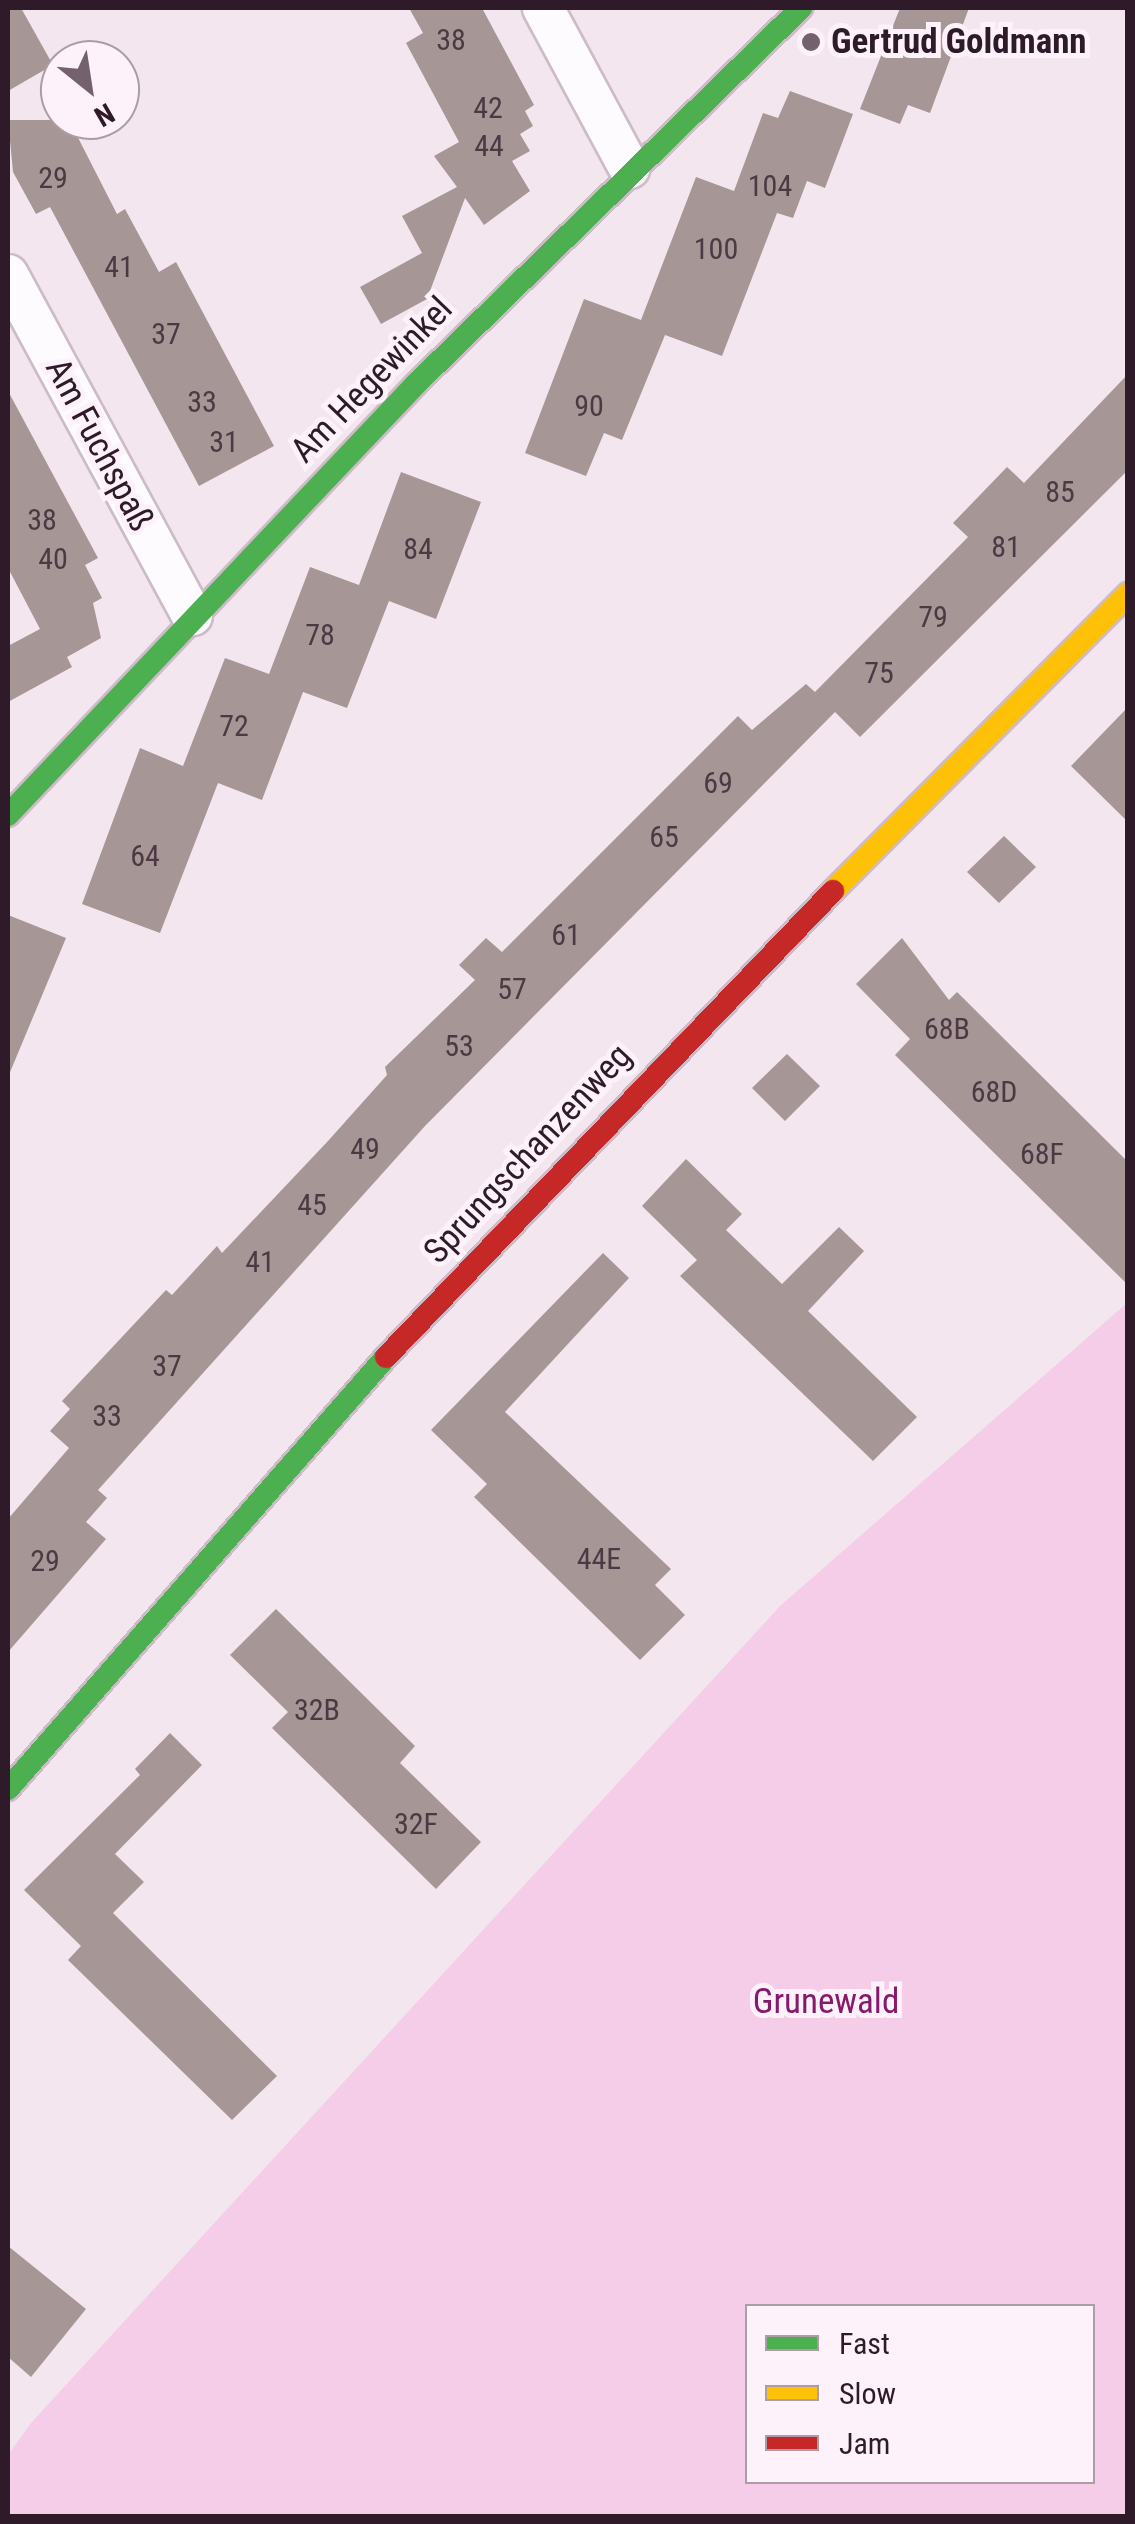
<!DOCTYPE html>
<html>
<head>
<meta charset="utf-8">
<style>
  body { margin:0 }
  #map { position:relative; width:1135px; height:2524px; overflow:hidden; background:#f3e6ef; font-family:"Roboto Condensed",sans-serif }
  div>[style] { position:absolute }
  .green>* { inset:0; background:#f6cde8 }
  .building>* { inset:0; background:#a79696 }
  .roads { filter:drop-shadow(2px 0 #ccbcc7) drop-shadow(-2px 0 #ccbcc7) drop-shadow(0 2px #ccbcc7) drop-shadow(0 -2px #ccbcc7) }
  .street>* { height:40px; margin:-20px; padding:0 20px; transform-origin:20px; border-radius:20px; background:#fdfbfd }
  .fast>* { height:22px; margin:-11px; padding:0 11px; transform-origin:11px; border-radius:11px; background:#4caf50 }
  .slow>* { height:22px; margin:-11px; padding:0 11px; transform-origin:11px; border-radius:11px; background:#ffc107 }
  .jam>* { height:22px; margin:-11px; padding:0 11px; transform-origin:11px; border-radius:11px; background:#c62828 }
  .dots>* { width:28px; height:28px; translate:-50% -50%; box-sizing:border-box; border:5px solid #fef2fa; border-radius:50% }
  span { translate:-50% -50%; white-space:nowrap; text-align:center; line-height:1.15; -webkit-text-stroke:10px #fef2fa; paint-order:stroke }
  .number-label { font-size:30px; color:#4c3944 }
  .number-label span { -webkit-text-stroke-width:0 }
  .poi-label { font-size:35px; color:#2e1a28; font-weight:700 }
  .left { translate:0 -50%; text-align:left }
  .street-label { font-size:35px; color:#2e1a28 }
  .park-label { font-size:35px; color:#851a6d }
  .frame { position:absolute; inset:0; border:10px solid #2e1a28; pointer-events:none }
  .legend { position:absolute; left:745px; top:2304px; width:350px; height:180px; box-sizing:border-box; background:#fef2fa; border:2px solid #ab9ca6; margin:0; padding:12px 18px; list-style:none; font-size:30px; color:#2e1a28 }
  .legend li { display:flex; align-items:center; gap:20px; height:50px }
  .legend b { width:50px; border:2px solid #ab9ca6 }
  .north { position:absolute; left:40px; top:40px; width:100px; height:100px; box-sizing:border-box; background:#fef2fa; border:2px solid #ab9ca6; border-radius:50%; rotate:150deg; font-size:28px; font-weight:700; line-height:40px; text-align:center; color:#2e1a28 }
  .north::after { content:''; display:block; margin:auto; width:35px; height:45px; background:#73616e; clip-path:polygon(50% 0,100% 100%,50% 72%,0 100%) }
</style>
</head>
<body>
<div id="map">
  <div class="green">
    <i style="clip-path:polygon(evenodd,1127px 1303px,1127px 2516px,8px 2516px,8px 2455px,31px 2423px,780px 1606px,1127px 1303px,748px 2306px,1092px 2306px,1092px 2482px,748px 2482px,748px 2306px)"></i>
  </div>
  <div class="building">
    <i style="clip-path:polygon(8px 8px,21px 8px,53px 65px,8px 91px)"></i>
    <i style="clip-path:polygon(409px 8px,482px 8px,534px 105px,525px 111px,533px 126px,520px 134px,530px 151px,512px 161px,530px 191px,484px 225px,465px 198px,427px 299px,381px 324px,360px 287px,422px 253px,402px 216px,457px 187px,434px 156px,459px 142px,406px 43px,423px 33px)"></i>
    <i style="clip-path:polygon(900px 8px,969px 8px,930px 113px,908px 105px,900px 124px,860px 109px)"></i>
    <i style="clip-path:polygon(790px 91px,853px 114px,825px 188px,807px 181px,793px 218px,777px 213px,722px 356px,665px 335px,622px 440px,604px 433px,586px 476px,525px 453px,584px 299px,641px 320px,696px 177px,734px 191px,763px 113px,778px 118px)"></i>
    <i style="clip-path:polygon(8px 120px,69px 120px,117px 214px,125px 209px,159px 272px,176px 262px,274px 446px,199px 486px,50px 207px,36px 214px,13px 172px)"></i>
    <i style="clip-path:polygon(1128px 374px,1128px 470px,860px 737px,835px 712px,425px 1126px,98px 1490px,107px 1498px,86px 1522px,106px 1539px,8px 1652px,8px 1519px,69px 1448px,50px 1431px,70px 1409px,62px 1401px,166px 1290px,172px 1295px,217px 1246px,222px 1253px,328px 1141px,387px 1075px,385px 1067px,475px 980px,459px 965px,486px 938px,502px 952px,738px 716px,752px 730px,806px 684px,815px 692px,968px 537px,953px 523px,1007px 467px,1024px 483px)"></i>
    <i style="clip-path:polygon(8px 391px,98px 558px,85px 565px,102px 598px,93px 603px,101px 638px,67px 657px,72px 667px,8px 702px,8px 646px,40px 629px,8px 568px)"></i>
    <i style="clip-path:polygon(401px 472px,481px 502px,436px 619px,389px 601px,347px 708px,303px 692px,262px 800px,218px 783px,160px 933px,82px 904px,140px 748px,183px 766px,225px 658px,269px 674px,310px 567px,359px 585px)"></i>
    <i style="clip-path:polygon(1128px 707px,1128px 822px,1071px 766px)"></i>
    <i style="clip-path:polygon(1004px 836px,1036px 867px,999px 903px,967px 872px)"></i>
    <i style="clip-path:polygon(8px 915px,66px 938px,8px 1077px)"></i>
    <i style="clip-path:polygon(902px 938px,949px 1000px,957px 992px,1128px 1162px,1128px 1285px,895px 1055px,910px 1039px,856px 984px)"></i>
    <i style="clip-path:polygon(787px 1054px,820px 1086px,785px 1121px,752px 1088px)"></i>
    <i style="clip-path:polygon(686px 1159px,742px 1214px,726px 1230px,782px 1284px,839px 1227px,864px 1251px,808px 1311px,917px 1417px,873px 1461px,680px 1276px,697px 1260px,642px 1206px)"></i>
    <i style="clip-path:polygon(603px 1253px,629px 1278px,505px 1412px,671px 1569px,655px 1585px,685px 1615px,640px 1660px,474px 1497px,487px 1484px,431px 1430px)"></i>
    <i style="clip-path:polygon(276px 1609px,415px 1746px,400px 1763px,481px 1842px,436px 1889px,272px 1728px,288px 1712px,230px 1655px)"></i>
    <i style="clip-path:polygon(170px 1733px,202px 1765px,115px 1854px,144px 1882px,113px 1913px,277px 2076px,232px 2120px,68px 1960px,81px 1946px,24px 1890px,140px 1775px,135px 1769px)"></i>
    <i style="clip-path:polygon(8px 2246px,86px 2309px,31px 2377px,8px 2357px)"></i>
  </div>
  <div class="roads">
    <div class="street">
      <i style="left:543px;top:8px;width:182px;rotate:61.7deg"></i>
      <i style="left:8px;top:275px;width:387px;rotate:61.6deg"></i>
    </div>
    <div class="fast">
      <i style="left:8px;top:815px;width:595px;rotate:-46.57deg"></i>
      <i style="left:417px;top:383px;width:537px;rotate:-44.32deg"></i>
      <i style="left:8px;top:1789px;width:574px;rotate:-48.81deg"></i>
    </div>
    <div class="slow">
      <i style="left:833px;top:891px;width:419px;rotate:-45.2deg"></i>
    </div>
    <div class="jam">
      <i style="left:386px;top:1357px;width:646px;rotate:-46.19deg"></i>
    </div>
  </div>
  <div class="dots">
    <i style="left:811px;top:42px;background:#73616e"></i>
  </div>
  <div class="number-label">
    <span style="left:451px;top:40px">38</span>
    <span style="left:488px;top:108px">42</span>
    <span style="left:489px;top:146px">44</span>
    <span style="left:53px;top:178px">29</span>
    <span style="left:770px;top:186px">104</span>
    <span style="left:716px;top:249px">100</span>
    <span style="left:119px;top:267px">41</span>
    <span style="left:166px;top:334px">37</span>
    <span style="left:202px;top:402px">33</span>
    <span style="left:589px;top:406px">90</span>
    <span style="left:224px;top:442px">31</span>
    <span style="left:1060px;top:492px">85</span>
    <span style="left:42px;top:520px">38</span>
    <span style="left:1006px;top:547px">81</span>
    <span style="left:418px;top:549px">84</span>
    <span style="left:53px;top:559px">40</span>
    <span style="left:933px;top:617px">79</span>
    <span style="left:320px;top:635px">78</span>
    <span style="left:879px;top:673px">75</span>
    <span style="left:234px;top:726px">72</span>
    <span style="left:718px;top:783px">69</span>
    <span style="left:664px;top:837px">65</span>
    <span style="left:145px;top:856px">64</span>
    <span style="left:566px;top:935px">61</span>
    <span style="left:512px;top:989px">57</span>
    <span style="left:947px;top:1029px">68B</span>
    <span style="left:459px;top:1046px">53</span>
    <span style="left:994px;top:1092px">68D</span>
    <span style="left:365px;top:1149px">49</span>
    <span style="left:1042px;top:1154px">68F</span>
    <span style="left:312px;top:1205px">45</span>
    <span style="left:260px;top:1262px">41</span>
    <span style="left:167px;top:1366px">37</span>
    <span style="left:107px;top:1416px">33</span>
    <span style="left:599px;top:1559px">44E</span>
    <span style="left:45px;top:1561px">29</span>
    <span style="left:317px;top:1710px">32B</span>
    <span style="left:416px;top:1824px">32F</span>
  </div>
  <div class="poi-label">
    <span class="left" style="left:831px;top:42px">Gertrud Goldmann</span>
  </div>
  <div class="street-label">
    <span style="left:372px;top:380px;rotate:-46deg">Am Hegewinkel</span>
    <span style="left:99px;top:445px;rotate:62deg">Am Fuchspaß</span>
    <span style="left:528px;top:1154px;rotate:-47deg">Sprungschanzenweg</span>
  </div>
  <div class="park-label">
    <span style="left:826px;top:2002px">Grunewald</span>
  </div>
  <div class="frame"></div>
  <ul class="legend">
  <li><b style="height:12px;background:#4caf50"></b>Fast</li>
  <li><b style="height:12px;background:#ffc107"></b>Slow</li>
  <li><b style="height:12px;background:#c62828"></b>Jam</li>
  </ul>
  <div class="north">N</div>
</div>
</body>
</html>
